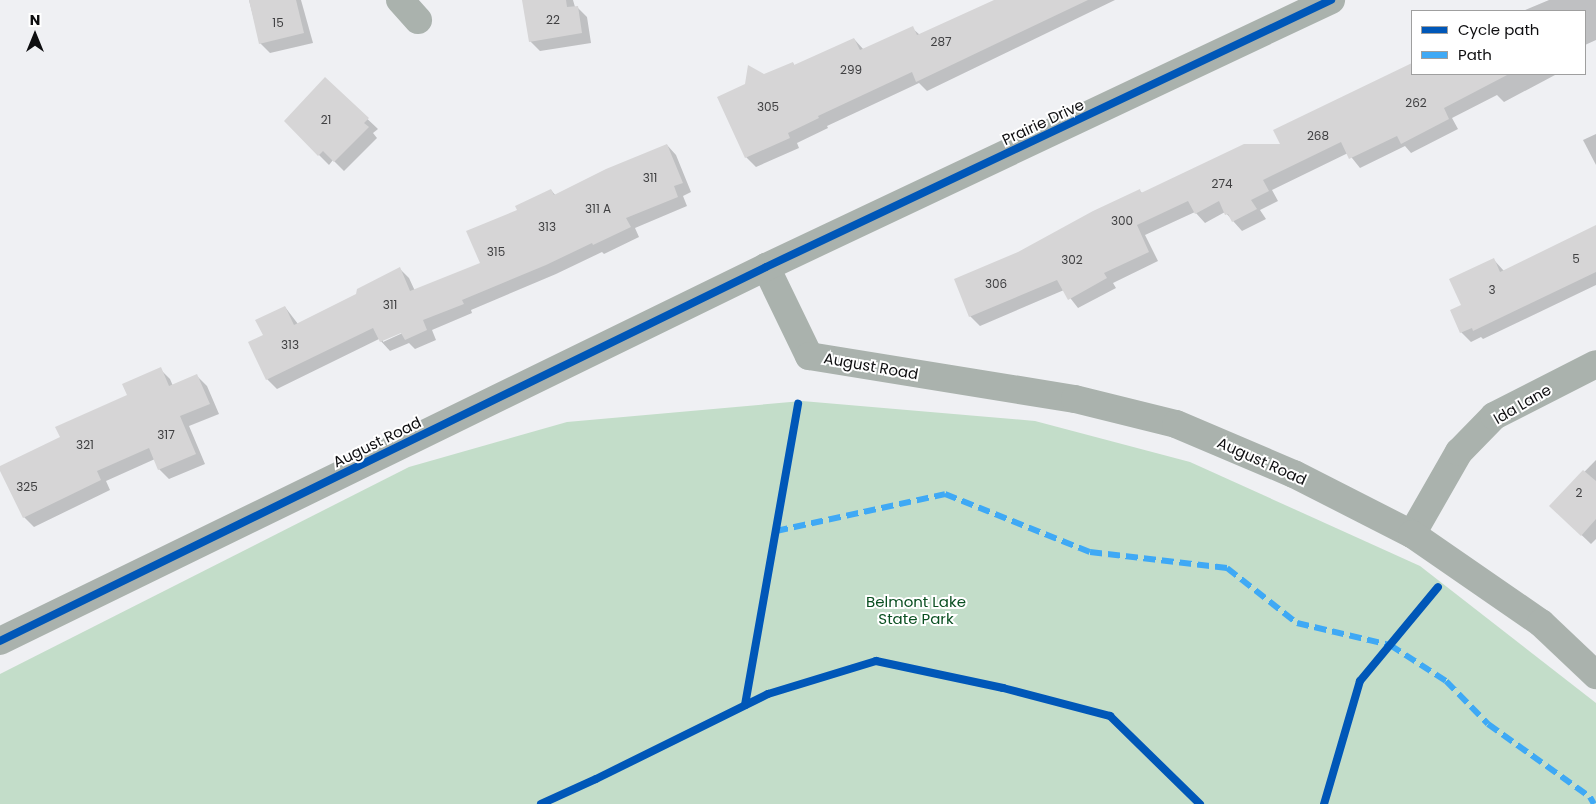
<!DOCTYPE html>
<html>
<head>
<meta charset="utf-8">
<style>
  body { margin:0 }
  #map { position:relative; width:1596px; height:804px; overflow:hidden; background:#eff0f3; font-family:Poppins,sans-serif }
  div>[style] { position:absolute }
  .green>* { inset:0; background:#c3ddc9 }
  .shadow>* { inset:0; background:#0003 }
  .building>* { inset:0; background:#d6d5d6 }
  .minor>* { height:28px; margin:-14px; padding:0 14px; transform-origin:14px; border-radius:14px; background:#aab2ad }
  .tertiary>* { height:28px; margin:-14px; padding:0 14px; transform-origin:14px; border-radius:14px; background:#aab2ad }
  .quiet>* { height:6px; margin-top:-3px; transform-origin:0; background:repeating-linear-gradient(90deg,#3fa9f5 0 12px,transparent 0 18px) }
  .cycleway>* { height:8px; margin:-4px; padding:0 4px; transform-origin:4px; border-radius:4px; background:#0057b8 }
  span { translate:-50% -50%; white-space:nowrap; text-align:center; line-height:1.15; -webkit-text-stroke:4px #fff; paint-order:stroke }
  .number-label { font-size:12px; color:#404042 }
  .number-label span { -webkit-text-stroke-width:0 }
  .street-label { font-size:15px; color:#0e0e10 }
  .park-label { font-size:15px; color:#0a4f21 }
  .legend { position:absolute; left:1411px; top:10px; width:175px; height:65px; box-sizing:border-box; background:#fff; border:1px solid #9f9f9f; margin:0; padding:6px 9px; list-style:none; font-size:15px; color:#0e0e10 }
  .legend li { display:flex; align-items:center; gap:10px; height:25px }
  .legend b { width:25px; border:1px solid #9f9f9f }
  .north { position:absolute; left:10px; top:10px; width:50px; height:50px; -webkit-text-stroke:4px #fff; paint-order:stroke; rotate:0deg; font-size:14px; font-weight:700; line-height:20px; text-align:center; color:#0e0e10 }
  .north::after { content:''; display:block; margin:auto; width:18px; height:22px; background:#0e0e10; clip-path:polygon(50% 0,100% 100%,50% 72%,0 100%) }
</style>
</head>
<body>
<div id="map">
  <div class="green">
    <i style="clip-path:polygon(802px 401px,1035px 421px,1190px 462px,1420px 566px,1596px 703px,1596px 804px,0 804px,0 674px,409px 467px,567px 422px)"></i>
  </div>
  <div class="shadow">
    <i style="clip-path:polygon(249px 0,301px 0,313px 43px,270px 53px,260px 43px)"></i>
    <i style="clip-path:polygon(523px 0,573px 0,575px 7px,577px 7px,587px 17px,591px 43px,540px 51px,530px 41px)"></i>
    <i style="clip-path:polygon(997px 0,1115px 0,927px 91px,919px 83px,827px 126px,828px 128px,797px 143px,799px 148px,756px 167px,746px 157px,764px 76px,793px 63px,795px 66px,854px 39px,864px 50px,912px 28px,920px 35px)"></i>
    <i style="clip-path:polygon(1549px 0,1596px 0,1596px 40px,1585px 45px,1585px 11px,1523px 11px)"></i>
    <i style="clip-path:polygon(1412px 64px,1412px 74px,1555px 75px,1504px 102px,1497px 95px,1452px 118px,1458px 129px,1411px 153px,1405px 146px,1360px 168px,1348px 153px,1272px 190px,1278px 201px,1260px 210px,1266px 219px,1242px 231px,1225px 212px,1205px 223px,1195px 212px,1145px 235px,1158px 261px,1113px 283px,1116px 288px,1078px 308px,1064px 290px,980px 326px,970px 316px,1018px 253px,1140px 191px,1142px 193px,1282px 145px,1330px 106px)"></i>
    <i style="clip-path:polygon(325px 79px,378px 129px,373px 133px,377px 138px,344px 171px,333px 160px,329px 165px,285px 121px)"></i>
    <i style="clip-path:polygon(1596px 134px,1596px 165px,1583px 140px)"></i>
    <i style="clip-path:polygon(evenodd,667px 145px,676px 155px,691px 192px,683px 196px,687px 206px,635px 228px,639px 237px,604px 254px,602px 252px,556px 274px,471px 310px,472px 313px,432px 330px,436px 340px,415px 349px,409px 343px,390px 351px,379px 339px,277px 389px,267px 379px,250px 343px,265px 336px,285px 307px,298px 324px,357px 295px,400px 269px,409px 278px,415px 291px,481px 264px,519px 211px,551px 190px,556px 196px,667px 145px,406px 329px,407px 331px,383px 342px,383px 339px,406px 329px)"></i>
    <i style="clip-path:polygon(1596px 227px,1596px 285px,1483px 339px,1481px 337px,1471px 342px,1461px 332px,1451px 311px,1463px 305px,1494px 260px,1504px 271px)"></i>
    <i style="clip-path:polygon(160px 369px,170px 379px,173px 386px,197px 376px,207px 386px,219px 414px,189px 426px,205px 464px,169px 479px,159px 469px,155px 459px,106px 481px,110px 490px,34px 527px,24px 517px,0 467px,61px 438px,128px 396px)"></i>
    <i style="clip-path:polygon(1596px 460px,1596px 539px,1591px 544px,1551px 506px)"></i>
  </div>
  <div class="building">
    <i style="clip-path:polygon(249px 0,296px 0,304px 33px,259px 44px)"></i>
    <i style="clip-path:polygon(522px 0,566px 0,567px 7px,578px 6px,582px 33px,529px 42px)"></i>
    <i style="clip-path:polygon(994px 0,1088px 0,916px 82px,912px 72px,818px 116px,819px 118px,788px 133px,790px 138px,745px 158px,717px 97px,745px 84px,748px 65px,764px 74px,793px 62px,794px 65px,854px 38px,860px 50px,913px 26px,917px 35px)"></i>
    <i style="clip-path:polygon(1412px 63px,1412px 74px,1509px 74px,1444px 108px,1449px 119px,1401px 144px,1397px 136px,1349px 159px,1341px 142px,1263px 180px,1269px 191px,1251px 200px,1257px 209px,1232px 222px,1228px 214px,1225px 215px,1219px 201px,1195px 214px,1188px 201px,1137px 225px,1149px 252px,1104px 273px,1107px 278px,1068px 300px,1057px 280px,969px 317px,954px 279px,1018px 252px,1093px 211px,1140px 189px,1141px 193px,1244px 144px,1280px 144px,1273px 130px)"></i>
    <i style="clip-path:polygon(325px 77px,369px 118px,364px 123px,369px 127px,334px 162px,323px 151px,318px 156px,284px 121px)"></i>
    <i style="clip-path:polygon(667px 144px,683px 183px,674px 186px,678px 197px,626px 218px,631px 227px,593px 245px,592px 243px,546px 265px,462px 300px,464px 304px,423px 320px,427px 330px,405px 340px,401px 333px,380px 342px,373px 328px,266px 380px,248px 342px,263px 335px,255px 320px,285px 306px,294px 325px,356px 294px,357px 289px,400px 267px,410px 291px,480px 263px,466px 231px,517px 210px,515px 206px,551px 189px,554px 195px,606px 169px)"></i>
    <i style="clip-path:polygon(1596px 225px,1596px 272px,1473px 331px,1472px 328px,1460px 333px,1450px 310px,1461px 305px,1449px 279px,1494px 258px,1500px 272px)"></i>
    <i style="clip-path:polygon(161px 367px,169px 386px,197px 374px,210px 404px,180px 416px,196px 454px,158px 470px,149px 448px,97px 471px,101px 480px,23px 518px,0 471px,0 466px,60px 437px,55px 427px,127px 395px,122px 384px)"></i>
    <i style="clip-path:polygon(1583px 470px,1596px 481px,1596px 519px,1581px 536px,1549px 506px)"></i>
  </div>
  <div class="minor">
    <i style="left:400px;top:0;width:27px;rotate:48deg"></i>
    <i style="left:1412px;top:534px;width:95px;rotate:-60.2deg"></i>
    <i style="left:1459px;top:452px;width:50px;rotate:-45.8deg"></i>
    <i style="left:1494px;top:416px;width:114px;rotate:-27deg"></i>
  </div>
  <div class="tertiary">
    <i style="left:766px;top:267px;width:99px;rotate:64.2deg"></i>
    <i style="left:809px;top:356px;width:269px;rotate:9.2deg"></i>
    <i style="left:1075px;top:399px;width:104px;rotate:13.9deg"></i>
    <i style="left:1176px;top:424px;width:128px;rotate:23deg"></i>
    <i style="left:1294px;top:474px;width:132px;rotate:27deg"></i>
    <i style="left:1412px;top:534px;width:157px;rotate:34.6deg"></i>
    <i style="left:1541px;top:623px;width:76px;rotate:43.4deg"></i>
    <i style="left:0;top:641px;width:852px;rotate:-26.02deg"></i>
    <i style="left:766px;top:267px;width:625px;rotate:-25.29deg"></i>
  </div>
  <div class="quiet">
    <i style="left:776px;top:531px;width:173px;rotate:-12.3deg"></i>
    <i style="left:945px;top:494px;width:156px;rotate:21.8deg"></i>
    <i style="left:1090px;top:552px;width:138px;rotate:6.7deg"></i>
    <i style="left:1227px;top:568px;width:89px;rotate:38.2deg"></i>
    <i style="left:1297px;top:623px;width:96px;rotate:13.3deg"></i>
    <i style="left:1390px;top:645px;width:67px;rotate:32.7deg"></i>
    <i style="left:1446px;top:681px;width:60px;rotate:45.7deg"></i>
    <i style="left:1488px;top:724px;width:125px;rotate:35.6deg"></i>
    <i style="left:1590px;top:797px;width:8px;rotate:60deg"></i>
  </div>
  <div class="cycleway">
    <i style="left:0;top:641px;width:852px;rotate:-26.02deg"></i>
    <i style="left:766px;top:267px;width:625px;rotate:-25.29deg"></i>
    <i style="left:745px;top:705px;width:306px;rotate:-80deg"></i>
    <i style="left:541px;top:804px;width:60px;rotate:-24.4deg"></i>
    <i style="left:596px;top:779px;width:192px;rotate:-26.3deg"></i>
    <i style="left:768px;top:694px;width:113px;rotate:-17deg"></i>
    <i style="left:876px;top:661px;width:130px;rotate:12deg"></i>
    <i style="left:1003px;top:688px;width:111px;rotate:14.7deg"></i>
    <i style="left:1110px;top:716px;width:126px;rotate:44.4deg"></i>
    <i style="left:1324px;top:804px;width:128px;rotate:-73.7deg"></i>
    <i style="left:1360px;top:681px;width:122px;rotate:-50.3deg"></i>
  </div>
  <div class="number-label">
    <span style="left:553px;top:20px">22</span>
    <span style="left:278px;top:23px">15</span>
    <span style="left:941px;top:42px">287</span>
    <span style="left:851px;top:70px">299</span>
    <span style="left:1416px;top:103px">262</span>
    <span style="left:768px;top:107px">305</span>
    <span style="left:326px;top:120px">21</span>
    <span style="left:1318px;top:136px">268</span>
    <span style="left:650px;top:178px">311</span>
    <span style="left:1222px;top:184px">274</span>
    <span style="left:598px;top:209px">311 A</span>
    <span style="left:1122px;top:221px">300</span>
    <span style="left:547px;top:227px">313</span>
    <span style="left:496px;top:252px">315</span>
    <span style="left:1576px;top:259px">5</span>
    <span style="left:1072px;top:260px">302</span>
    <span style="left:996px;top:284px">306</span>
    <span style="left:1492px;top:290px">3</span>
    <span style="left:390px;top:305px">311</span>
    <span style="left:290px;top:345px">313</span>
    <span style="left:166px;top:435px">317</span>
    <span style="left:85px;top:445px">321</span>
    <span style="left:27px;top:487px">325</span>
    <span style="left:1579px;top:493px">2</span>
  </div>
  <div class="street-label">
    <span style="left:1043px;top:122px;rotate:-25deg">Prairie Drive</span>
    <span style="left:871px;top:366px;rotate:10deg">August Road</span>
    <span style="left:1522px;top:404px;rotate:-30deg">Ida Lane</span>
    <span style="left:377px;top:442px;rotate:-26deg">August Road</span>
    <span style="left:1262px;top:461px;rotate:24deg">August Road</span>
  </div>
  <div class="park-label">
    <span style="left:916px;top:610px">Belmont Lake<br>State Park</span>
  </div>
  <ul class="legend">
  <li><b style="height:6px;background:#0057b8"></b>Cycle path</li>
  <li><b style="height:6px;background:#3fa9f5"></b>Path</li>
  </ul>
  <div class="north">N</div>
</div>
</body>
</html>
